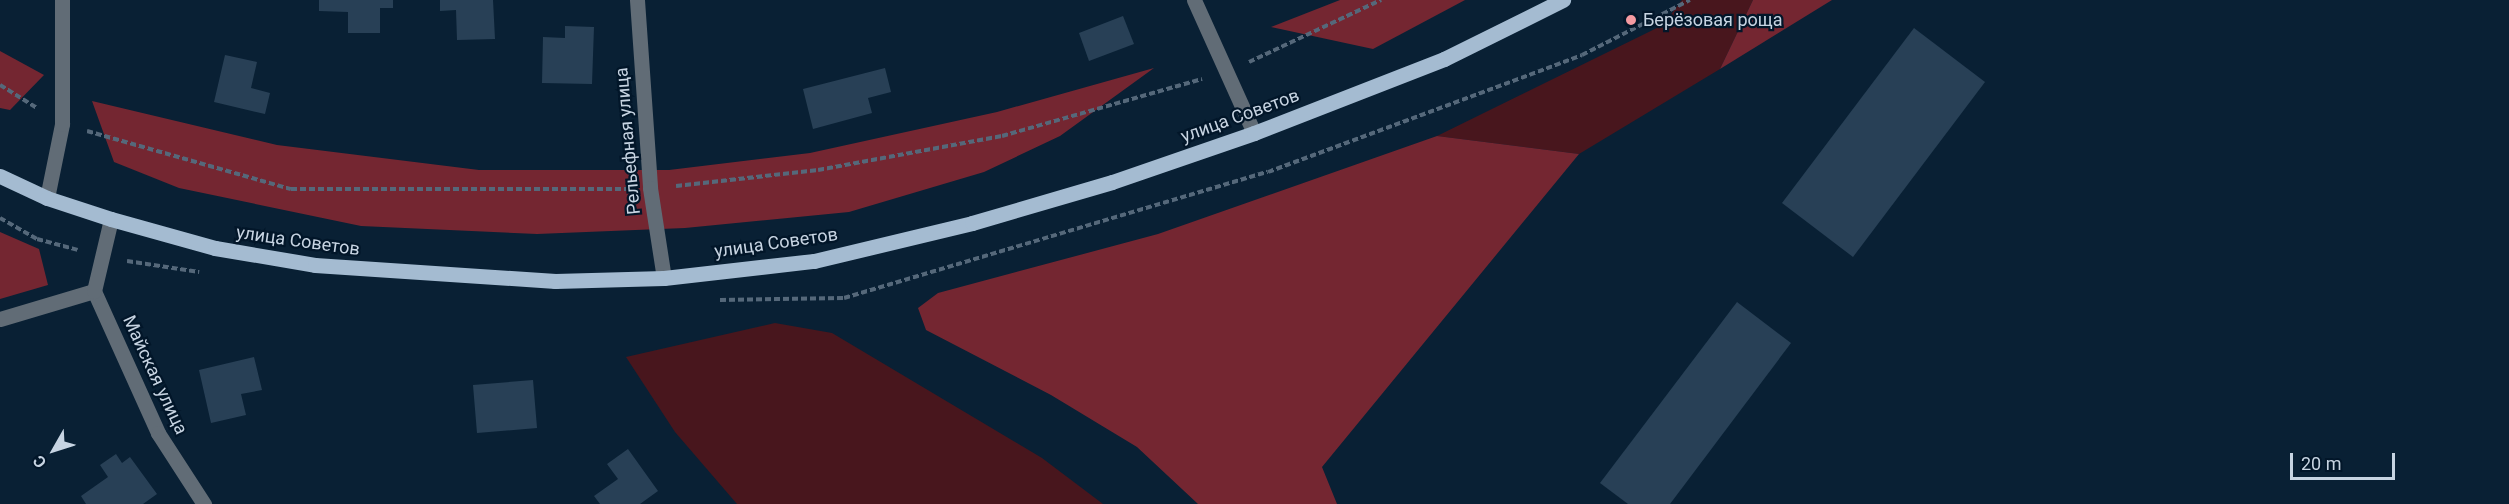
<!DOCTYPE html>
<html>
<head>
<meta charset="utf-8">
<style>
  body { margin:0 }
  #map { position:relative; width:2509px; height:504px; overflow:hidden; background:#092034; font-family:Roboto,sans-serif }
  div>[style] { position:absolute }
  .green>* { inset:0; background:#48161d }
  .forest>* { inset:0; background:#742631 }
  .building>* { inset:0; background:#284056 }
  .path>* { height:4px; margin-top:-2px; transform-origin:0; background:repeating-linear-gradient(90deg,#55687a 0 6px,transparent 0 9px) }
  .minor>* { height:15px; margin:-7.5px; padding:0 7.5px; transform-origin:7.5px; border-radius:7.5px; background:#616c76 }
  .major>* { height:15px; margin:-7.5px; padding:0 7.5px; transform-origin:7.5px; border-radius:7.5px; background:#a4bbd1 }
  .dots>* { width:16px; height:16px; translate:-50% -50%; box-sizing:border-box; border:3px solid #021629; border-radius:50% }
  span { translate:-50% -50%; white-space:nowrap; text-align:center; line-height:1.15; -webkit-text-stroke:4.5px #021629; paint-order:stroke }
  .poi-label { font-size:18px; color:#c7d4e2 }
  .left { translate:0 -50%; text-align:left }
  .street-label { font-size:18px; color:#c7d4e2 }
  .north { position:absolute; left:24px; top:420px; width:60px; height:60px; -webkit-text-stroke:4px #021629; paint-order:stroke; rotate:231deg; font-size:16px; font-weight:700; line-height:24px; text-align:center; color:#c7d4e2 }
  .north::after { content:''; display:block; margin:auto; width:21px; height:27px; background:#c7d4e2; clip-path:polygon(50% 0,100% 100%,50% 72%,0 100%) }
  .scale { position:absolute; left:2290px; top:453px; width:105px; height:27px; box-sizing:border-box; border:3px solid #c7d4e2; border-top:0; padding-left:8px; font-size:18px; line-height:21px; white-space:nowrap; color:#c7d4e2; -webkit-text-stroke:4px #021629; paint-order:stroke }
</style>
</head>
<body>
<div id="map">
  <div class="green">
    <i style="clip-path:polygon(1682px 0,1753px 0,1720px 69px,1579px 154px,1437px 136px,1663px 25px)"></i>
    <i style="clip-path:polygon(775px 323px,832px 333px,1042px 458px,1103px 504px,737px 504px,675px 432px,626px 357px)"></i>
  </div>
  <div class="forest">
    <i style="clip-path:polygon(1340px 0,1465px 0,1373px 49px,1271px 27px)"></i>
    <i style="clip-path:polygon(1753px 0,1832px 0,1720px 69px)"></i>
    <i style="clip-path:polygon(0 51px,44px 75px,10px 110px,0 108px)"></i>
    <i style="clip-path:polygon(1154px 68px,1060px 136px,984px 172px,849px 212px,685px 228px,537px 234px,361px 226px,179px 188px,114px 162px,92px 101px,277px 145px,479px 170px,669px 170px,810px 153px,997px 112px)"></i>
    <i style="clip-path:polygon(1437px 136px,1579px 154px,1322px 467px,1337px 504px,1198px 504px,1137px 447px,1051px 395px,926px 330px,918px 308px,938px 293px,1158px 234px)"></i>
    <i style="clip-path:polygon(0 232px,39px 249px,48px 285px,0 299px)"></i>
  </div>
  <div class="building">
    <i style="clip-path:polygon(319px 0,393px 0,393px 8px,380px 8px,380px 33px,348px 33px,348px 12px,319px 11px)"></i>
    <i style="clip-path:polygon(440px 0,493px 0,495px 39px,457px 40px,456px 10px,440px 11px)"></i>
    <i style="clip-path:polygon(1123px 16px,1134px 44px,1089px 61px,1079px 33px)"></i>
    <i style="clip-path:polygon(565px 26px,594px 27px,592px 84px,542px 83px,543px 37px,565px 38px)"></i>
    <i style="clip-path:polygon(1914px 28px,1985px 82px,1853px 257px,1782px 203px)"></i>
    <i style="clip-path:polygon(225px 55px,257px 62px,251px 88px,270px 93px,265px 114px,214px 102px)"></i>
    <i style="clip-path:polygon(885px 68px,891px 92px,868px 98px,872px 113px,813px 129px,803px 89px)"></i>
    <i style="clip-path:polygon(1737px 302px,1791px 343px,1670px 504px,1628px 504px,1600px 483px)"></i>
    <i style="clip-path:polygon(254px 357px,262px 390px,241px 394px,246px 415px,211px 423px,199px 370px)"></i>
    <i style="clip-path:polygon(533px 380px,537px 428px,477px 433px,473px 385px)"></i>
    <i style="clip-path:polygon(628px 449px,658px 491px,640px 504px,600px 504px,594px 496px,618px 479px,607px 464px)"></i>
    <i style="clip-path:polygon(116px 454px,122px 463px,130px 457px,157px 494px,143px 504px,86px 504px,81px 496px,108px 477px,100px 465px)"></i>
  </div>
  <div class="path">
    <i style="left:1249px;top:62px;width:146px;rotate:-25.2deg"></i>
    <i style="left:0;top:85px;width:44px;rotate:31.9deg"></i>
    <i style="left:87px;top:131px;width:212px;rotate:15.9deg"></i>
    <i style="left:291px;top:189px;width:335px"></i>
    <i style="left:676px;top:186px;width:143px;rotate:-6.4deg"></i>
    <i style="left:818px;top:170px;width:187px;rotate:-10.5deg"></i>
    <i style="left:1002px;top:136px;width:208px;rotate:-15.9deg"></i>
    <i style="left:0;top:218px;width:43px;rotate:29.6deg"></i>
    <i style="left:37px;top:239px;width:42px;rotate:15deg"></i>
    <i style="left:127px;top:261px;width:73px;rotate:8.7deg"></i>
    <i style="left:720px;top:300px;width:124px;rotate:-0.9deg"></i>
    <i style="left:844px;top:298px;width:442px;rotate:-16.6deg"></i>
    <i style="left:1268px;top:172px;width:335px;rotate:-20.4deg"></i>
    <i style="left:1582px;top:55px;width:121px;rotate:-27deg"></i>
  </div>
  <div class="minor">
    <i style="left:637px;top:0;width:188px;rotate:86deg"></i>
    <i style="left:650px;top:188px;width:91px;rotate:81.2deg"></i>
    <i style="left:1194px;top:0;width:146px;rotate:65.7deg"></i>
    <i style="left:47px;top:198px;width:76px;rotate:-78.5deg"></i>
    <i style="left:62px;top:124px;width:124px;rotate:-90deg"></i>
    <i style="left:94px;top:291px;width:156px;rotate:65.7deg"></i>
    <i style="left:158px;top:433px;width:85px;rotate:57.1deg"></i>
    <i style="left:0;top:319px;width:98px;rotate:-16.6deg"></i>
    <i style="left:94px;top:291px;width:74px;rotate:-76.7deg"></i>
  </div>
  <div class="major">
    <i style="left:0;top:176px;width:52px;rotate:25.1deg"></i>
    <i style="left:47px;top:198px;width:67px;rotate:18.2deg"></i>
    <i style="left:111px;top:219px;width:108px;rotate:15.6deg"></i>
    <i style="left:215px;top:248px;width:101px;rotate:9.6deg"></i>
    <i style="left:315px;top:265px;width:241px;rotate:3.8deg"></i>
    <i style="left:555px;top:281px;width:109px;rotate:-1.6deg"></i>
    <i style="left:664px;top:278px;width:151px;rotate:-6.5deg"></i>
    <i style="left:814px;top:261px;width:163px;rotate:-13.5deg"></i>
    <i style="left:972px;top:223px;width:146px;rotate:-16.3deg"></i>
    <i style="left:1112px;top:182px;width:150px;rotate:-19deg"></i>
    <i style="left:1254px;top:133px;width:204px;rotate:-21.3deg"></i>
    <i style="left:1444px;top:59px;width:133px;rotate:-26.4deg"></i>
  </div>
  <div class="dots">
    <i style="left:1631px;top:20px;background:#f49aa1"></i>
  </div>
  <div class="poi-label">
    <span class="left" style="left:1643px;top:20px">Берёзовая роща</span>
  </div>
  <div class="street-label">
    <span style="left:1240px;top:116px;rotate:-20deg">улица Советов</span>
    <span style="left:628px;top:141px;rotate:-95deg">Рельефная улица</span>
    <span style="left:298px;top:241px;rotate:8deg">улица Советов</span>
    <span style="left:776px;top:243px;rotate:-8deg">улица Советов</span>
    <span style="left:155px;top:375px;rotate:65deg">Майская улица</span>
  </div>
  <div class="north">С</div>
  <div class="scale">20 m</div>
</div>
</body>
</html>
